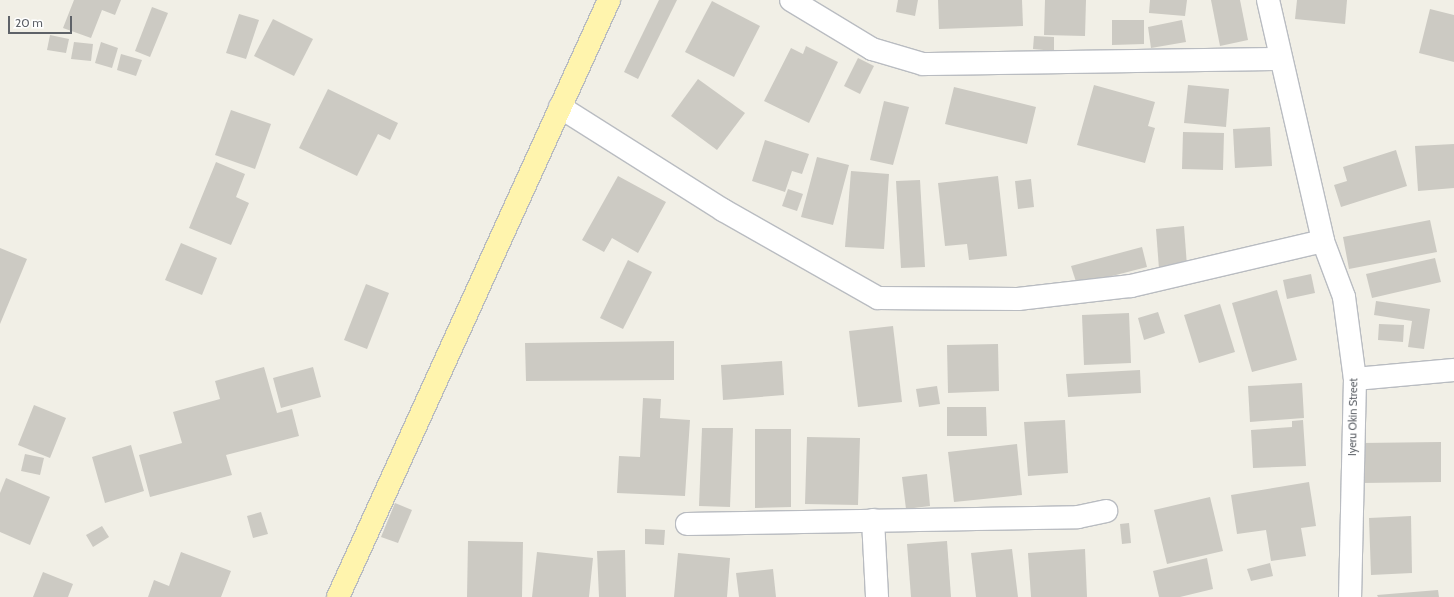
<!DOCTYPE html>
<html>
<head>
<meta charset="utf-8">
<style>
  body { margin:0 }
  #map { position:relative; width:1454px; height:597px; overflow:hidden; background:#f1efe6; font-family:Cabin,sans-serif }
  div>[style] { position:absolute }
  .building>* { inset:0; background:#cccac3 }
  .roads { filter:drop-shadow(1px 0 #b9bcc1) drop-shadow(-1px 0 #b9bcc1) drop-shadow(0 1px #b9bcc1) drop-shadow(0 -1px #b9bcc1) }
  .street>* { height:22px; margin:-11px; padding:0 11px; transform-origin:11px; border-radius:11px; background:#fff }
  .primary>* { height:22px; margin:-11px; padding:0 11px; transform-origin:11px; border-radius:11px; background:#fff4ad }
  span { translate:-50% -50%; white-space:nowrap; text-align:center; line-height:1.15; -webkit-text-stroke:3.5px #fff; paint-order:stroke }
  .street-label { font-size:11px; color:#5e6268 }
  .scale { position:absolute; left:8px; top:16px; width:64px; height:18px; box-sizing:border-box; border:2px solid #5e6268; border-top:0; padding-left:5px; font-size:12px; line-height:14px; white-space:nowrap; color:#5e6268; -webkit-text-stroke:3px #fff; paint-order:stroke }
</style>
</head>
<body>
<div id="map">
  <div class="building">
    <i style="clip-path:polygon(74px 0,121px 0,115px 15px,102px 10px,91px 38px,63px 28px)"></i>
    <i style="clip-path:polygon(659px 0,677px 0,638px 79px,624px 72px)"></i>
    <i style="clip-path:polygon(898px 0,918px 0,915px 16px,896px 12px)"></i>
    <i style="clip-path:polygon(938px 0,1022px 0,1023px 26px,939px 29px)"></i>
    <i style="clip-path:polygon(1045px 0,1086px 0,1085px 36px,1044px 35px)"></i>
    <i style="clip-path:polygon(1150px 0,1187px 0,1185px 16px,1149px 13px)"></i>
    <i style="clip-path:polygon(1211px 0,1240px 0,1248px 40px,1220px 46px)"></i>
    <i style="clip-path:polygon(1297px 0,1347px 0,1345px 24px,1295px 19px)"></i>
    <i style="clip-path:polygon(712px 1px,760px 26px,734px 77px,685px 52px)"></i>
    <i style="clip-path:polygon(152px 7px,168px 13px,150px 57px,135px 51px)"></i>
    <i style="clip-path:polygon(1430px 9px,1454px 15px,1454px 62px,1419px 53px)"></i>
    <i style="clip-path:polygon(239px 14px,259px 20px,246px 59px,226px 53px)"></i>
    <i style="clip-path:polygon(273px 19px,313px 39px,294px 76px,254px 56px)"></i>
    <i style="clip-path:polygon(1112px 20px,1144px 20px,1144px 44px,1112px 45px)"></i>
    <i style="clip-path:polygon(1182px 20px,1186px 42px,1151px 48px,1148px 27px)"></i>
    <i style="clip-path:polygon(50px 35px,69px 39px,66px 53px,47px 50px)"></i>
    <i style="clip-path:polygon(1034px 36px,1054px 37px,1054px 51px,1033px 49px)"></i>
    <i style="clip-path:polygon(74px 42px,93px 44px,91px 61px,71px 59px)"></i>
    <i style="clip-path:polygon(101px 42px,118px 48px,112px 68px,95px 63px)"></i>
    <i style="clip-path:polygon(806px 46px,838px 62px,809px 123px,764px 101px,791px 48px,803px 54px)"></i>
    <i style="clip-path:polygon(121px 54px,142px 60px,136px 76px,117px 70px)"></i>
    <i style="clip-path:polygon(858px 58px,874px 66px,860px 94px,844px 86px)"></i>
    <i style="clip-path:polygon(698px 79px,745px 113px,717px 150px,671px 116px)"></i>
    <i style="clip-path:polygon(1094px 85px,1155px 102px,1148px 126px,1155px 128px,1145px 163px,1077px 145px)"></i>
    <i style="clip-path:polygon(1188px 85px,1229px 89px,1226px 127px,1184px 123px)"></i>
    <i style="clip-path:polygon(954px 87px,1036px 107px,1027px 144px,945px 124px)"></i>
    <i style="clip-path:polygon(328px 89px,398px 123px,390px 140px,378px 134px,357px 176px,299px 148px)"></i>
    <i style="clip-path:polygon(884px 101px,909px 107px,893px 165px,870px 160px)"></i>
    <i style="clip-path:polygon(231px 110px,271px 124px,255px 169px,215px 155px)"></i>
    <i style="clip-path:polygon(1270px 127px,1272px 166px,1235px 168px,1233px 129px)"></i>
    <i style="clip-path:polygon(1183px 132px,1224px 133px,1223px 170px,1182px 169px)"></i>
    <i style="clip-path:polygon(765px 140px,809px 154px,802px 174px,792px 171px,785px 192px,752px 181px)"></i>
    <i style="clip-path:polygon(1454px 144px,1454px 188px,1418px 191px,1415px 146px)"></i>
    <i style="clip-path:polygon(1396px 150px,1407px 186px,1341px 207px,1334px 185px,1347px 181px,1343px 167px)"></i>
    <i style="clip-path:polygon(817px 157px,849px 165px,833px 225px,801px 217px)"></i>
    <i style="clip-path:polygon(216px 162px,245px 174px,236px 197px,249px 203px,231px 245px,189px 228px)"></i>
    <i style="clip-path:polygon(851px 171px,889px 174px,884px 249px,845px 247px)"></i>
    <i style="clip-path:polygon(618px 176px,666px 202px,638px 253px,612px 238px,604px 252px,582px 240px)"></i>
    <i style="clip-path:polygon(998px 176px,1007px 256px,969px 260px,967px 244px,945px 246px,938px 183px)"></i>
    <i style="clip-path:polygon(1031px 179px,1034px 207px,1018px 209px,1015px 181px)"></i>
    <i style="clip-path:polygon(920px 180px,925px 267px,901px 268px,896px 181px)"></i>
    <i style="clip-path:polygon(788px 189px,803px 194px,797px 211px,782px 206px)"></i>
    <i style="clip-path:polygon(1430px 220px,1437px 252px,1349px 269px,1343px 237px)"></i>
    <i style="clip-path:polygon(1184px 226px,1187px 266px,1159px 269px,1156px 229px)"></i>
    <i style="clip-path:polygon(181px 243px,217px 258px,202px 295px,165px 280px)"></i>
    <i style="clip-path:polygon(1142px 247px,1147px 267px,1077px 285px,1071px 266px)"></i>
    <i style="clip-path:polygon(0 248px,27px 259px,0 324px)"></i>
    <i style="clip-path:polygon(1435px 258px,1441px 282px,1372px 298px,1366px 274px)"></i>
    <i style="clip-path:polygon(628px 260px,652px 272px,623px 329px,600px 318px)"></i>
    <i style="clip-path:polygon(1311px 274px,1315px 293px,1287px 299px,1283px 280px)"></i>
    <i style="clip-path:polygon(366px 284px,389px 293px,367px 349px,344px 340px)"></i>
    <i style="clip-path:polygon(1277px 290px,1297px 360px,1252px 372px,1232px 303px)"></i>
    <i style="clip-path:polygon(1376px 301px,1430px 309px,1424px 349px,1408px 347px,1412px 321px,1374px 315px)"></i>
    <i style="clip-path:polygon(1220px 304px,1235px 352px,1199px 363px,1184px 315px)"></i>
    <i style="clip-path:polygon(1158px 312px,1165px 333px,1144px 340px,1138px 318px)"></i>
    <i style="clip-path:polygon(1129px 313px,1131px 363px,1084px 365px,1082px 315px)"></i>
    <i style="clip-path:polygon(1379px 324px,1404px 325px,1403px 342px,1378px 340px)"></i>
    <i style="clip-path:polygon(893px 326px,902px 402px,858px 407px,849px 331px)"></i>
    <i style="clip-path:polygon(674px 341px,674px 380px,526px 381px,525px 343px)"></i>
    <i style="clip-path:polygon(998px 344px,999px 391px,948px 393px,947px 345px)"></i>
    <i style="clip-path:polygon(782px 361px,784px 395px,723px 400px,721px 365px)"></i>
    <i style="clip-path:polygon(264px 367px,277px 413px,292px 409px,299px 436px,226px 455px,232px 475px,150px 497px,139px 455px,182px 443px,173px 412px,220px 399px,215px 381px)"></i>
    <i style="clip-path:polygon(313px 367px,321px 397px,281px 408px,273px 378px)"></i>
    <i style="clip-path:polygon(1140px 370px,1141px 393px,1068px 397px,1066px 374px)"></i>
    <i style="clip-path:polygon(1302px 383px,1304px 418px,1250px 422px,1248px 386px)"></i>
    <i style="clip-path:polygon(937px 386px,940px 404px,919px 407px,916px 389px)"></i>
    <i style="clip-path:polygon(643px 398px,661px 399px,660px 418px,690px 420px,685px 496px,617px 493px,619px 456px,640px 457px)"></i>
    <i style="clip-path:polygon(34px 405px,66px 418px,50px 458px,18px 445px)"></i>
    <i style="clip-path:polygon(947px 407px,986px 407px,987px 436px,947px 436px)"></i>
    <i style="clip-path:polygon(1065px 420px,1068px 473px,1028px 476px,1024px 422px)"></i>
    <i style="clip-path:polygon(1303px 420px,1306px 466px,1253px 468px,1251px 430px,1292px 427px,1292px 421px)"></i>
    <i style="clip-path:polygon(702px 428px,733px 428px,730px 507px,699px 506px)"></i>
    <i style="clip-path:polygon(755px 429px,791px 429px,791px 507px,755px 508px)"></i>
    <i style="clip-path:polygon(807px 437px,860px 438px,858px 505px,805px 504px)"></i>
    <i style="clip-path:polygon(1441px 442px,1441px 482px,1362px 483px,1361px 443px)"></i>
    <i style="clip-path:polygon(1017px 444px,1022px 495px,954px 502px,948px 452px)"></i>
    <i style="clip-path:polygon(131px 445px,144px 491px,105px 503px,92px 457px)"></i>
    <i style="clip-path:polygon(25px 454px,44px 458px,40px 475px,21px 471px)"></i>
    <i style="clip-path:polygon(927px 474px,930px 506px,906px 509px,902px 477px)"></i>
    <i style="clip-path:polygon(6px 478px,50px 497px,30px 545px,0 532px,0 493px)"></i>
    <i style="clip-path:polygon(1309px 482px,1316px 526px,1301px 528px,1306px 556px,1271px 561px,1266px 530px,1237px 534px,1231px 495px)"></i>
    <i style="clip-path:polygon(1210px 497px,1223px 551px,1167px 564px,1154px 510px)"></i>
    <i style="clip-path:polygon(395px 503px,412px 510px,398px 543px,381px 537px)"></i>
    <i style="clip-path:polygon(261px 512px,268px 534px,253px 538px,247px 516px)"></i>
    <i style="clip-path:polygon(1411px 516px,1412px 573px,1371px 575px,1369px 518px)"></i>
    <i style="clip-path:polygon(1129px 523px,1131px 543px,1122px 544px,1120px 524px)"></i>
    <i style="clip-path:polygon(102px 526px,109px 537px,93px 547px,86px 535px)"></i>
    <i style="clip-path:polygon(645px 529px,665px 530px,664px 545px,645px 544px)"></i>
    <i style="clip-path:polygon(468px 541px,523px 542px,522px 597px,467px 597px)"></i>
    <i style="clip-path:polygon(947px 541px,951px 597px,911px 597px,907px 544px)"></i>
    <i style="clip-path:polygon(1012px 549px,1018px 597px,976px 597px,971px 553px)"></i>
    <i style="clip-path:polygon(1085px 549px,1087px 597px,1031px 597px,1028px 553px)"></i>
    <i style="clip-path:polygon(625px 550px,626px 597px,599px 597px,597px 551px)"></i>
    <i style="clip-path:polygon(181px 552px,231px 571px,221px 597px,148px 597px,154px 580px,169px 586px)"></i>
    <i style="clip-path:polygon(537px 552px,593px 558px,589px 597px,532px 597px)"></i>
    <i style="clip-path:polygon(678px 553px,730px 558px,727px 597px,674px 597px)"></i>
    <i style="clip-path:polygon(1207px 558px,1213px 589px,1180px 597px,1159px 597px,1153px 571px)"></i>
    <i style="clip-path:polygon(1270px 563px,1273px 576px,1251px 581px,1247px 569px)"></i>
    <i style="clip-path:polygon(773px 569px,776px 597px,739px 597px,736px 573px)"></i>
    <i style="clip-path:polygon(43px 572px,73px 584px,68px 597px,33px 597px)"></i>
    <i style="clip-path:polygon(1438px 590px,1439px 597px,1378px 597px,1377px 595px)"></i>
  </div>
  <div class="roads">
    <div class="street">
      <i style="left:791px;top:0;width:95px;rotate:31.2deg"></i>
      <i style="left:872px;top:49px;width:53px;rotate:16.4deg"></i>
      <i style="left:923px;top:64px;width:357px;rotate:-0.8deg"></i>
      <i style="left:1268px;top:0;width:247px;rotate:77.1deg"></i>
      <i style="left:1323px;top:241px;width:60px;rotate:69.4deg"></i>
      <i style="left:1344px;top:297px;width:83px;rotate:82.4deg"></i>
      <i style="left:1355px;top:379px;width:218px;rotate:91.3deg"></i>
      <i style="left:560px;top:107px;width:193px;rotate:32.3deg"></i>
      <i style="left:723px;top:210px;width:178px;rotate:29.6deg"></i>
      <i style="left:878px;top:298px;width:140px;rotate:0.4deg"></i>
      <i style="left:1018px;top:299px;width:114px;rotate:-6.6deg"></i>
      <i style="left:1131px;top:286px;width:197px;rotate:-13.2deg"></i>
      <i style="left:1355px;top:379px;width:99px;rotate:-5.2deg"></i>
      <i style="left:873px;top:520px;width:77px;rotate:87deg"></i>
      <i style="left:687px;top:524px;width:391px;rotate:-1deg"></i>
      <i style="left:1078px;top:517px;width:29px;rotate:-12deg"></i>
    </div>
    <div class="primary">
      <i style="left:338px;top:597px;width:656px;rotate:-65.58deg"></i>
    </div>
  </div>
  <div class="street-label">
    <span style="left:1353px;top:417px;rotate:-89deg">Iyeru Okin Street</span>
  </div>
  <div class="scale">20 m</div>
</div>
</body>
</html>
